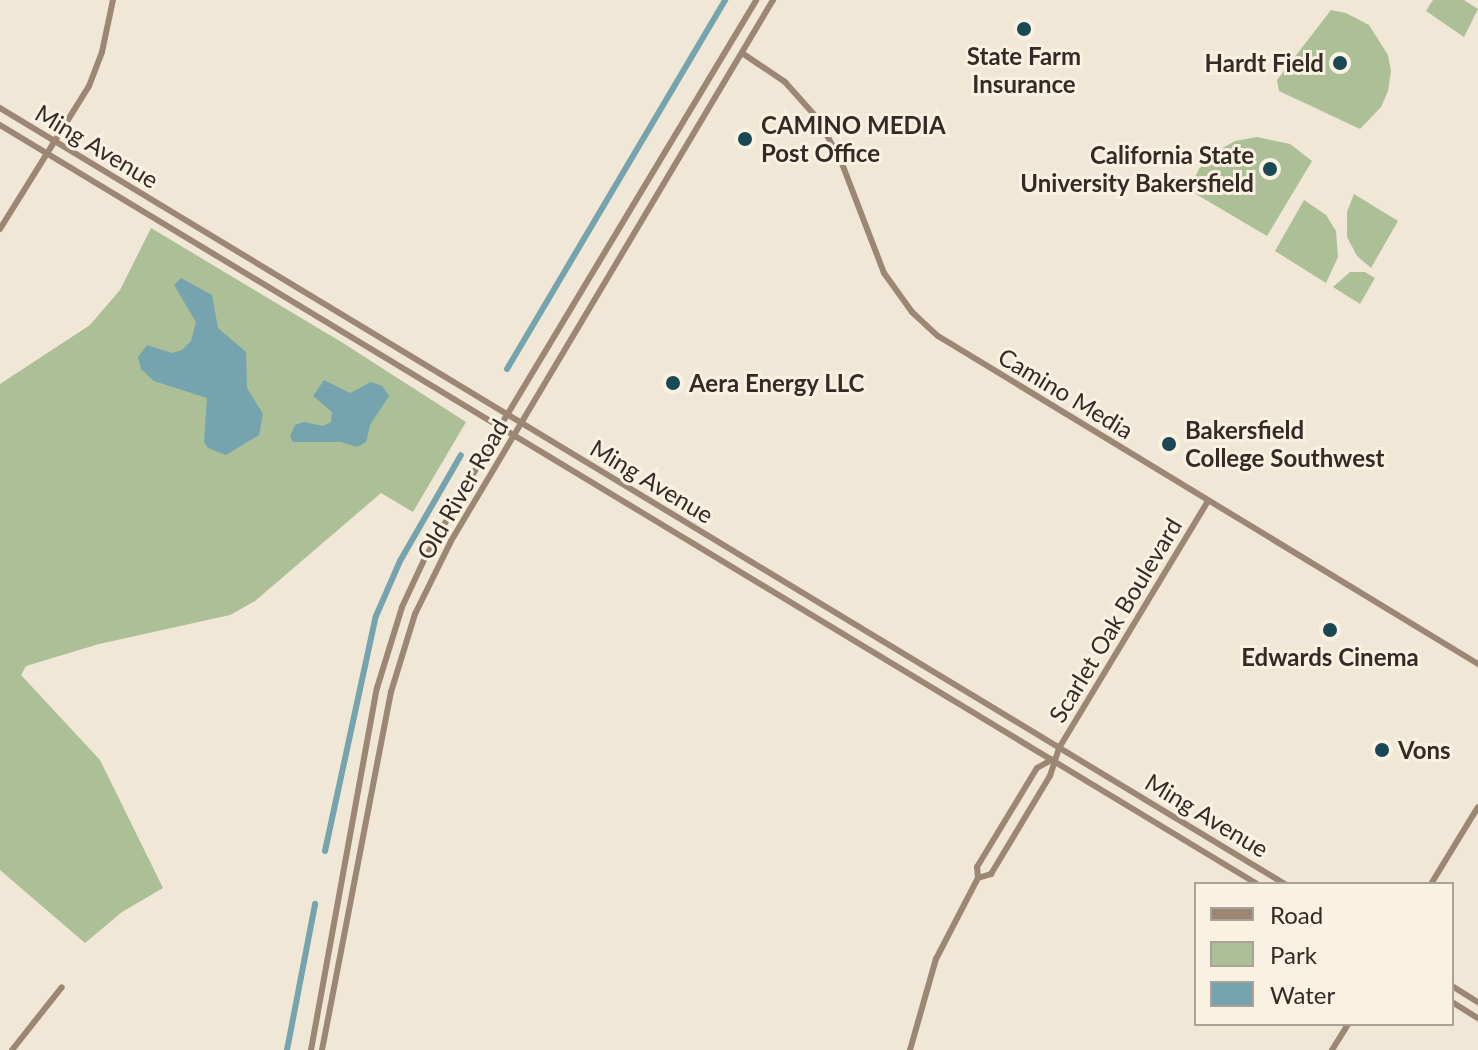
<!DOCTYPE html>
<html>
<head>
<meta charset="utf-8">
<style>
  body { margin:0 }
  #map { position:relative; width:1478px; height:1050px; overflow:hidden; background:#f1e7d6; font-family:Lato,sans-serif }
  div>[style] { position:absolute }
  .green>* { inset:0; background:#acbf96 }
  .water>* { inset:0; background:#75a4ae }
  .canal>* { height:6px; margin:-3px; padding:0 3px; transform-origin:3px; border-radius:3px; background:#75a4ae }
  .secondary>* { height:6px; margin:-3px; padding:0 3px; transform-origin:3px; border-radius:3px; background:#9c8774 }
  .dots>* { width:22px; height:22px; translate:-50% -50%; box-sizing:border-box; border:4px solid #f9f1e2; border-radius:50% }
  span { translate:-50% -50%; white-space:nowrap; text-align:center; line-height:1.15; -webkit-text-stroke:6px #f9f1e2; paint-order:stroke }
  .poi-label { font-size:24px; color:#332b24; font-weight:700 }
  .right { translate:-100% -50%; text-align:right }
  .left { translate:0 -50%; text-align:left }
  .street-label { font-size:24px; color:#332b24 }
  .legend { position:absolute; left:1194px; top:882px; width:260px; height:144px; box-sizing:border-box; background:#f9f1e2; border:2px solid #aaa296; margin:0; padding:10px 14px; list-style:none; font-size:24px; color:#332b24 }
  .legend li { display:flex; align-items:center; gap:16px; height:40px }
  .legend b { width:40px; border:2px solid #aaa296 }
</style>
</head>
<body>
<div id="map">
  <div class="green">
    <i style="clip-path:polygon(1433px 0,1464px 0,1478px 9px,1464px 37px,1426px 11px)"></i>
    <i style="clip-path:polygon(1331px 10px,1346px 13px,1369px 25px,1388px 55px,1391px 71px,1388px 91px,1381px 107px,1360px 129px,1279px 91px,1277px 80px)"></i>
    <i style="clip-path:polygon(1257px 137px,1290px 144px,1312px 161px,1267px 236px,1189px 190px,1199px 169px,1212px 154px,1235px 141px)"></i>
    <i style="clip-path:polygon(1354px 194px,1398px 221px,1371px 268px,1357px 256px,1347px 237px,1347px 212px)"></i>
    <i style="clip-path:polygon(1304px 200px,1326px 215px,1336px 231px,1338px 257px,1326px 283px,1275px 251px)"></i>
    <i style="clip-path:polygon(151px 228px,343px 343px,466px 422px,413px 512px,381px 493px,255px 601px,230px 615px,99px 644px,26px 666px,21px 675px,100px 760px,163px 888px,122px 912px,85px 943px,0 870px,0 384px,90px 325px,120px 290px)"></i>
    <i style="clip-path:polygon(1350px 272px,1365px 272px,1375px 278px,1360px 304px,1333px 287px)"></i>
  </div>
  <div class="water">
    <i style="clip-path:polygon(181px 278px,212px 295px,218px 328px,246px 352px,247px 388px,263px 414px,259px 435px,226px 455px,208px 448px,204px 442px,207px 398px,154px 381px,141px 369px,138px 357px,147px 345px,172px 353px,182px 350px,191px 341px,196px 322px,174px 285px)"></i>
    <i style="clip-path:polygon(324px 380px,350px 393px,371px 382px,382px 386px,389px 396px,370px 425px,366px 442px,357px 447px,341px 442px,293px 442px,290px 436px,295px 425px,304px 422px,323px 426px,331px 422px,332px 412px,313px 396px)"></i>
  </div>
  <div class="canal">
    <i style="left:507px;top:369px;width:429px;rotate:-59.4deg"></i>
    <i style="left:325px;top:851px;width:240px;rotate:-77.8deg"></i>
    <i style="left:376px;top:616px;width:60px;rotate:-66.4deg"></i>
    <i style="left:400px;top:561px;width:122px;rotate:-60.1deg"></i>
    <i style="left:287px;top:1050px;width:149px;rotate:-79.1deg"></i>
  </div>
  <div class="secondary">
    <i style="left:742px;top:53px;width:52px;rotate:34deg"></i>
    <i style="left:785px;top:82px;width:50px;rotate:48.3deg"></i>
    <i style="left:818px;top:119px;width:48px;rotate:61.3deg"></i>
    <i style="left:841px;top:161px;width:120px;rotate:69deg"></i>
    <i style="left:884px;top:273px;width:48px;rotate:54.3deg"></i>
    <i style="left:912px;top:312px;width:35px;rotate:43deg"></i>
    <i style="left:938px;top:336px;width:632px;rotate:31.27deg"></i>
    <i style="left:0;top:108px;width:1501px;rotate:31.13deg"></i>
    <i style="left:0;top:125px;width:1468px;rotate:31.12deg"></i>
    <i style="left:0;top:229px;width:168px;rotate:-58.1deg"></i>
    <i style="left:89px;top:86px;width:36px;rotate:-69deg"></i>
    <i style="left:102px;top:52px;width:53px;rotate:-78.1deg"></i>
    <i style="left:978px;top:878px;width:14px;rotate:-17deg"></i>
    <i style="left:991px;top:874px;width:114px;rotate:-59deg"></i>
    <i style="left:1050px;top:776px;width:29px;rotate:-72deg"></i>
    <i style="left:1059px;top:748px;width:288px;rotate:-58.9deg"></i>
    <i style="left:1431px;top:884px;width:90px;rotate:-58.6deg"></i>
    <i style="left:1452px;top:986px;width:31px;rotate:32deg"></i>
    <i style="left:1452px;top:1002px;width:31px;rotate:32deg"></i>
    <i style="left:12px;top:1050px;width:80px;rotate:-51.6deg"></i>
    <i style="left:311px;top:1050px;width:368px;rotate:-79.7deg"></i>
    <i style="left:377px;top:688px;width:85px;rotate:-72.8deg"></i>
    <i style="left:402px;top:607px;width:54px;rotate:-64.9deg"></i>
    <i style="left:425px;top:558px;width:165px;rotate:-60.2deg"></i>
    <i style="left:507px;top:415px;width:484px;rotate:-59deg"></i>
    <i style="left:322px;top:1050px;width:365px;rotate:-79.1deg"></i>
    <i style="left:391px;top:692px;width:82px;rotate:-72.9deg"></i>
    <i style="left:415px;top:614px;width:81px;rotate:-63.7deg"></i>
    <i style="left:451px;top:541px;width:630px;rotate:-59.24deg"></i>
    <i style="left:910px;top:1050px;width:95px;rotate:-74.1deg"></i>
    <i style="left:936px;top:959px;width:91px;rotate:-62.6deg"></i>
    <i style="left:978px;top:878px;width:11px;rotate:-95deg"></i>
    <i style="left:977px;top:867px;width:116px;rotate:-58.8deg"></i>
    <i style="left:1037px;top:768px;width:18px;rotate:-29deg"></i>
    <i style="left:1332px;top:1050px;width:31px;rotate:-58deg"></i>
  </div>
  <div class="dots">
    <i style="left:1024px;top:29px;background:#1a4854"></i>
    <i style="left:1340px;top:63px;background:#1a4854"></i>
    <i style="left:745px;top:139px;background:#1a4854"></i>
    <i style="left:1270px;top:169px;background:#1a4854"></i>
    <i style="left:673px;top:383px;background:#1a4854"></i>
    <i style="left:1169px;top:444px;background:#1a4854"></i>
    <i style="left:1330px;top:630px;background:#1a4854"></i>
    <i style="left:1382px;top:750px;background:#1a4854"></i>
  </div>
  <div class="poi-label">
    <span style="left:1024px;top:70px">State Farm<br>Insurance</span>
    <span class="right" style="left:1324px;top:63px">Hardt Field</span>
    <span class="left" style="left:761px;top:139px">CAMINO MEDIA<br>Post Office</span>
    <span class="right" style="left:1254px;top:169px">California State<br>University Bakersfield</span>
    <span class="left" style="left:689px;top:383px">Aera Energy LLC</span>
    <span class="left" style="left:1185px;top:444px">Bakersfield<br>College Southwest</span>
    <span style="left:1330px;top:657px">Edwards Cinema</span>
    <span class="left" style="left:1398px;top:750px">Vons</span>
  </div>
  <div class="street-label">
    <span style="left:97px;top:146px;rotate:31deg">Ming Avenue</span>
    <span style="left:1066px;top:393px;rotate:31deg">Camino Media</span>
    <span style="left:652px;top:481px;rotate:31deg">Ming Avenue</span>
    <span style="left:462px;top:489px;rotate:-60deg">Old River Road</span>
    <span style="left:1115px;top:620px;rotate:-59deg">Scarlet Oak Boulevard</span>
    <span style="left:1207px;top:815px;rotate:31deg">Ming Avenue</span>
  </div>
  <ul class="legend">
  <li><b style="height:10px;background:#9c8774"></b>Road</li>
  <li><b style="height:22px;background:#acbf96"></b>Park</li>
  <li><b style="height:22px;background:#75a4ae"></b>Water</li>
  </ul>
</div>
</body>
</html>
